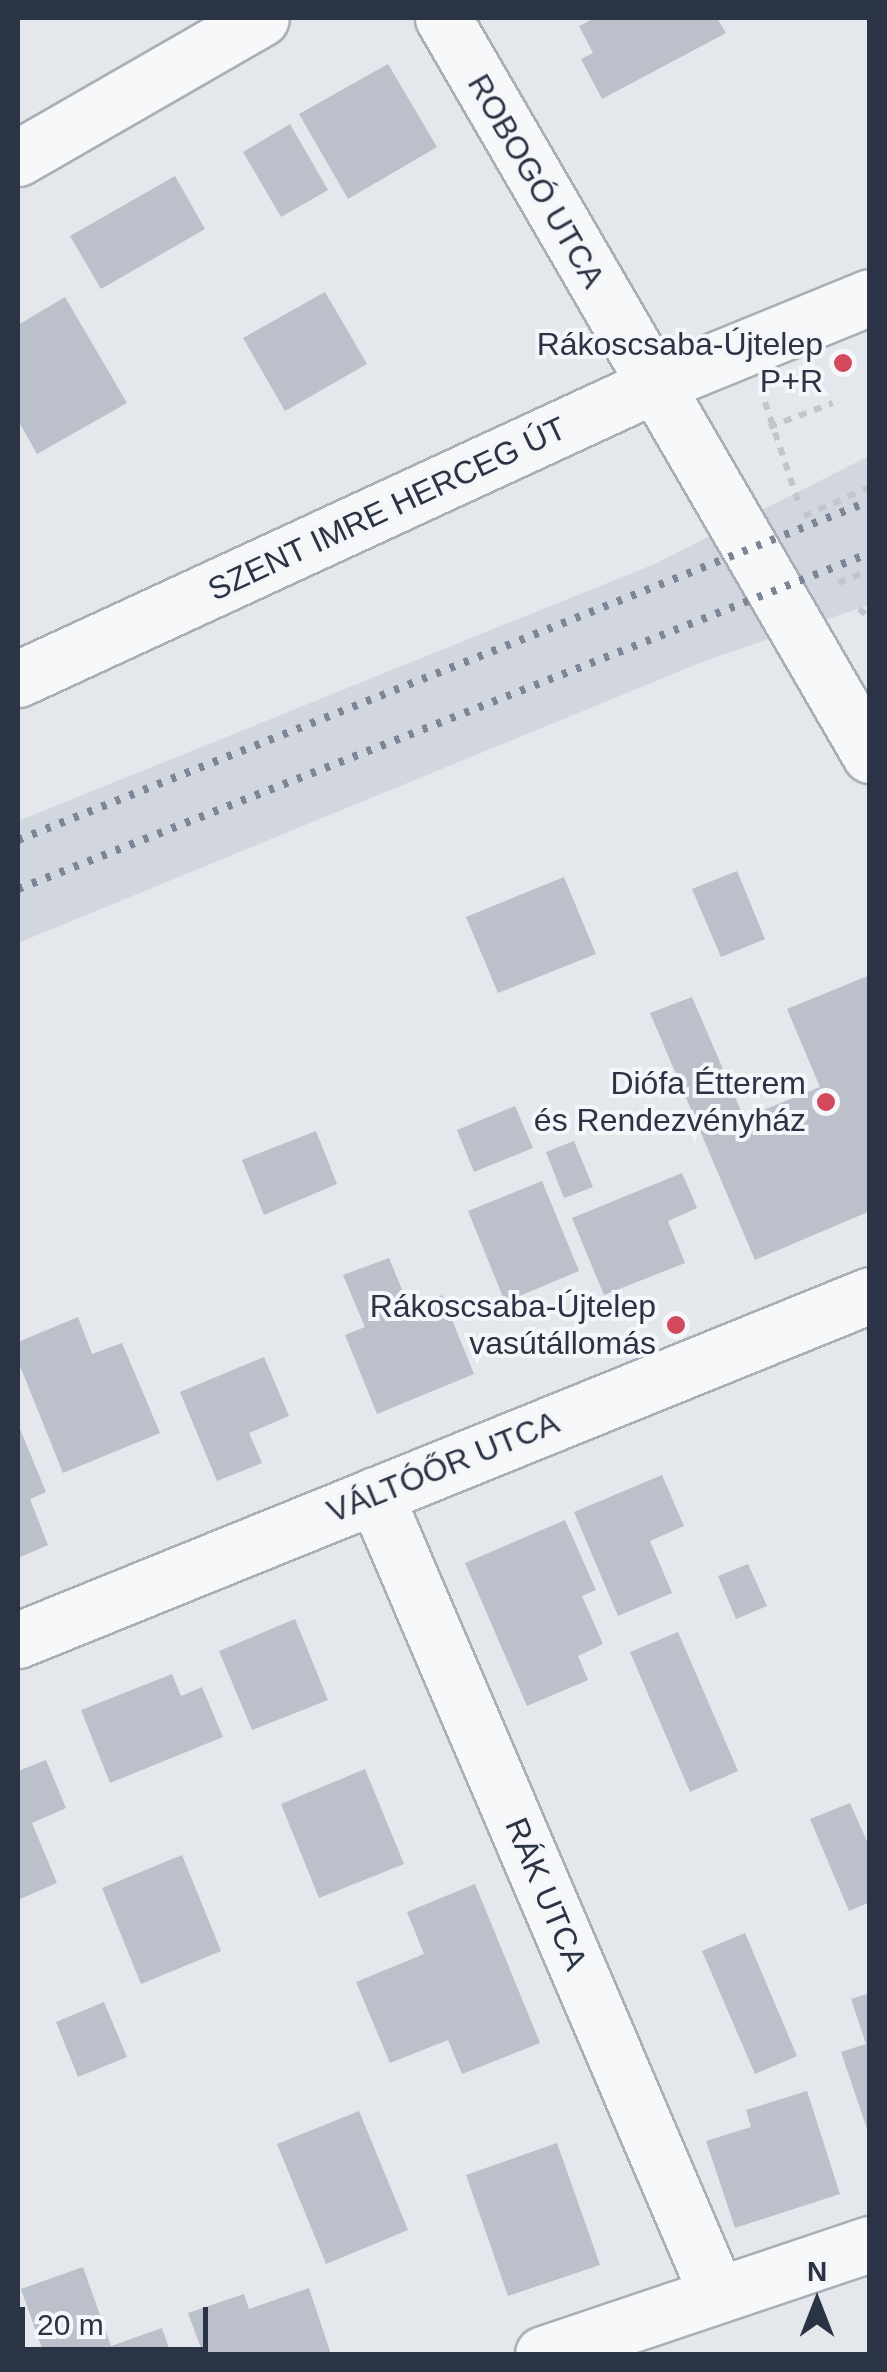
<!DOCTYPE html>
<html>
<head>
<meta charset="utf-8">
<style>
  body { margin:0 }
  #map { position:relative; width:887px; height:2372px; overflow:hidden; background:#e4e7ec; font-family:Helvetica,sans-serif }
  div>[style] { position:absolute }
  .built>* { inset:0; background:#d2d6de }
  .building>* { inset:0; background:#bbc0ca }
  .path>* { height:6px; margin-top:-3px; transform-origin:0; background:repeating-linear-gradient(90deg,#c2c5cb 0 8px,transparent 0 16px) }
  .roads { filter:drop-shadow(2px 0 #a9aeb7) drop-shadow(-2px 0 #a9aeb7) drop-shadow(0 2px #a9aeb7) drop-shadow(0 -2px #a9aeb7) }
  .street>* { height:55px; margin:-27.5px; padding:0 27.5px; transform-origin:27.5px; border-radius:27.5px; background:#f7f8fa }
  .rail>* { height:8px; margin-top:-4px; transform-origin:0; background:repeating-linear-gradient(90deg,#7d8696 0 5px,transparent 0 15px) }
  .dots>* { width:28px; height:28px; translate:-50% -50%; box-sizing:border-box; border:5px solid #f4f6f9; border-radius:50% }
  span { translate:-50% -50%; white-space:nowrap; text-align:center; line-height:1.15; -webkit-text-stroke:8px #f4f6f9; paint-order:stroke }
  .street-label { font-size:32px; color:#2b3445 }
  .poi-label { font-size:32px; color:#2b3445 }
  .right { translate:-100% -50%; text-align:right }
  .frame { position:absolute; inset:0; border:20px solid #2b3445; pointer-events:none }
  .north { position:absolute; left:767px; top:2252px; width:100px; height:100px; -webkit-text-stroke:8px #f4f6f9; paint-order:stroke; rotate:0deg; font-size:28px; font-weight:700; line-height:40px; text-align:center; color:#2b3445 }
  .north::after { content:''; display:block; margin:auto; width:35px; height:45px; background:#2b3445; clip-path:polygon(50% 0,100% 100%,50% 72%,0 100%) }
  .scale { position:absolute; left:20px; top:2307px; width:188px; height:45px; box-sizing:border-box; border:5px solid #2b3445; border-top:0; padding-left:12px; font-size:30px; line-height:35px; white-space:nowrap; color:#2b3445; -webkit-text-stroke:8px #f4f6f9; paint-order:stroke }
</style>
</head>
<body>
<div id="map">
  <div class="built">
    <i style="clip-path:polygon(869px 456px,869px 605px,707px 660px,18px 943px,18px 821px,657px 563px)"></i>
  </div>
  <div class="building">
    <i style="clip-path:polygon(595px 18px,717px 18px,726px 33px,602px 99px,581px 59px,593px 53px,579px 26px)"></i>
    <i style="clip-path:polygon(388px 64px,437px 147px,348px 199px,299px 114px)"></i>
    <i style="clip-path:polygon(290px 124px,328px 190px,281px 217px,243px 152px)"></i>
    <i style="clip-path:polygon(175px 176px,205px 229px,101px 289px,70px 236px)"></i>
    <i style="clip-path:polygon(325px 292px,367px 364px,285px 411px,243px 338px)"></i>
    <i style="clip-path:polygon(65px 297px,127px 403px,37px 454px,18px 420px,18px 325px)"></i>
    <i style="clip-path:polygon(737px 871px,765px 939px,721px 957px,692px 889px)"></i>
    <i style="clip-path:polygon(564px 877px,596px 954px,498px 993px,466px 917px)"></i>
    <i style="clip-path:polygon(870px 975px,870px 1211px,755px 1260px,650px 1013px,692px 997px,744px 1118px,820px 1087px,787px 1009px)"></i>
    <i style="clip-path:polygon(515px 1106px,533px 1148px,474px 1172px,457px 1130px)"></i>
    <i style="clip-path:polygon(316px 1131px,337px 1184px,264px 1215px,242px 1160px)"></i>
    <i style="clip-path:polygon(574px 1141px,593px 1187px,564px 1198px,546px 1152px)"></i>
    <i style="clip-path:polygon(682px 1173px,697px 1208px,668px 1221px,685px 1263px,604px 1295px,572px 1218px)"></i>
    <i style="clip-path:polygon(542px 1181px,579px 1271px,505px 1302px,468px 1211px)"></i>
    <i style="clip-path:polygon(389px 1258px,410px 1309px,442px 1295px,474px 1374px,377px 1414px,345px 1335px,365px 1327px,343px 1275px)"></i>
    <i style="clip-path:polygon(78px 1317px,92px 1354px,122px 1343px,160px 1433px,63px 1473px,18px 1361px,18px 1342px)"></i>
    <i style="clip-path:polygon(264px 1357px,289px 1416px,249px 1433px,262px 1463px,217px 1481px,180px 1392px)"></i>
    <i style="clip-path:polygon(18px 1424px,46px 1492px,30px 1499px,48px 1545px,18px 1558px)"></i>
    <i style="clip-path:polygon(662px 1475px,684px 1526px,650px 1541px,672px 1593px,618px 1616px,574px 1512px)"></i>
    <i style="clip-path:polygon(565px 1520px,596px 1590px,582px 1596px,603px 1644px,578px 1656px,588px 1680px,527px 1706px,465px 1563px)"></i>
    <i style="clip-path:polygon(748px 1564px,767px 1606px,736px 1619px,718px 1576px)"></i>
    <i style="clip-path:polygon(295px 1619px,328px 1700px,252px 1730px,219px 1651px)"></i>
    <i style="clip-path:polygon(678px 1632px,738px 1771px,690px 1792px,630px 1652px)"></i>
    <i style="clip-path:polygon(172px 1674px,181px 1696px,202px 1687px,223px 1737px,110px 1783px,81px 1710px)"></i>
    <i style="clip-path:polygon(46px 1760px,66px 1808px,32px 1823px,57px 1883px,18px 1900px,18px 1771px)"></i>
    <i style="clip-path:polygon(365px 1769px,404px 1864px,319px 1898px,281px 1804px)"></i>
    <i style="clip-path:polygon(850px 1803px,870px 1848px,870px 1902px,849px 1911px,810px 1819px)"></i>
    <i style="clip-path:polygon(182px 1855px,221px 1951px,141px 1984px,102px 1888px)"></i>
    <i style="clip-path:polygon(475px 1884px,540px 2043px,462px 2074px,448px 2040px,390px 2063px,356px 1982px,424px 1954px,407px 1912px)"></i>
    <i style="clip-path:polygon(745px 1933px,797px 2056px,755px 2074px,702px 1951px)"></i>
    <i style="clip-path:polygon(870px 1993px,870px 2135px,869px 2135px,841px 2052px,866px 2044px,851px 1999px)"></i>
    <i style="clip-path:polygon(104px 2002px,127px 2057px,78px 2077px,56px 2022px)"></i>
    <i style="clip-path:polygon(807px 2091px,840px 2194px,735px 2228px,706px 2141px,751px 2127px,746px 2110px)"></i>
    <i style="clip-path:polygon(359px 2111px,408px 2230px,326px 2264px,277px 2144px)"></i>
    <i style="clip-path:polygon(557px 2143px,600px 2265px,508px 2296px,466px 2175px)"></i>
    <i style="clip-path:polygon(83px 2267px,111px 2346px,162px 2328px,171px 2354px,44px 2354px,21px 2289px)"></i>
    <i style="clip-path:polygon(309px 2288px,331px 2354px,203px 2354px,188px 2313px,244px 2294px,249px 2309px)"></i>
  </div>
  <div class="path">
    <i style="left:765px;top:402px;width:108px;rotate:71.6deg"></i>
    <i style="left:769px;top:427px;width:68px;rotate:-20.6deg"></i>
    <i style="left:804px;top:516px;width:72px;rotate:-23.7deg"></i>
    <i style="left:838px;top:583px;width:35px;rotate:-22deg"></i>
    <i style="left:859px;top:609px;width:14px;rotate:39deg"></i>
  </div>
  <div class="roads">
    <div class="street">
      <i style="left:443px;top:18px;width:852px;rotate:59.91deg"></i>
      <i style="left:18px;top:158px;width:280px;rotate:-29.9deg"></i>
      <i style="left:18px;top:679px;width:698px;rotate:-24.8deg"></i>
      <i style="left:652px;top:386px;width:235px;rotate:-22.2deg"></i>
      <i style="left:375px;top:1495px;width:869px;rotate:66.83deg"></i>
      <i style="left:18px;top:1640px;width:919px;rotate:-22.04deg"></i>
      <i style="left:543px;top:2354px;width:345px;rotate:-18.6deg"></i>
    </div>
  </div>
  <div class="rail">
    <i style="left:18px;top:840px;width:917px;rotate:-21.7deg"></i>
    <i style="left:18px;top:889px;width:916px;rotate:-21.52deg"></i>
  </div>
  <div class="dots">
    <i style="left:843px;top:363px;background:#d1495b"></i>
    <i style="left:826px;top:1102px;background:#d1495b"></i>
    <i style="left:676px;top:1325px;background:#d1495b"></i>
  </div>
  <div class="street-label">
    <span style="left:536px;top:181px;rotate:60deg">ROBOGÓ UTCA</span>
    <span style="left:387px;top:509px;rotate:-25deg">SZENT IMRE HERCEG ÚT</span>
    <span style="left:443px;top:1467px;rotate:-22deg">VÁLTÓŐR UTCA</span>
    <span style="left:546px;top:1894px;rotate:67deg">RÁK UTCA</span>
  </div>
  <div class="poi-label">
    <span class="right" style="left:823px;top:363px">Rákoscsaba-Újtelep<br>P+R</span>
    <span class="right" style="left:806px;top:1102px">Diófa Étterem<br>és Rendezvényház</span>
    <span class="right" style="left:656px;top:1325px">Rákoscsaba-Újtelep<br>vasútállomás</span>
  </div>
  <div class="frame"></div>
  <div class="north">N</div>
  <div class="scale">20 m</div>
</div>
</body>
</html>
